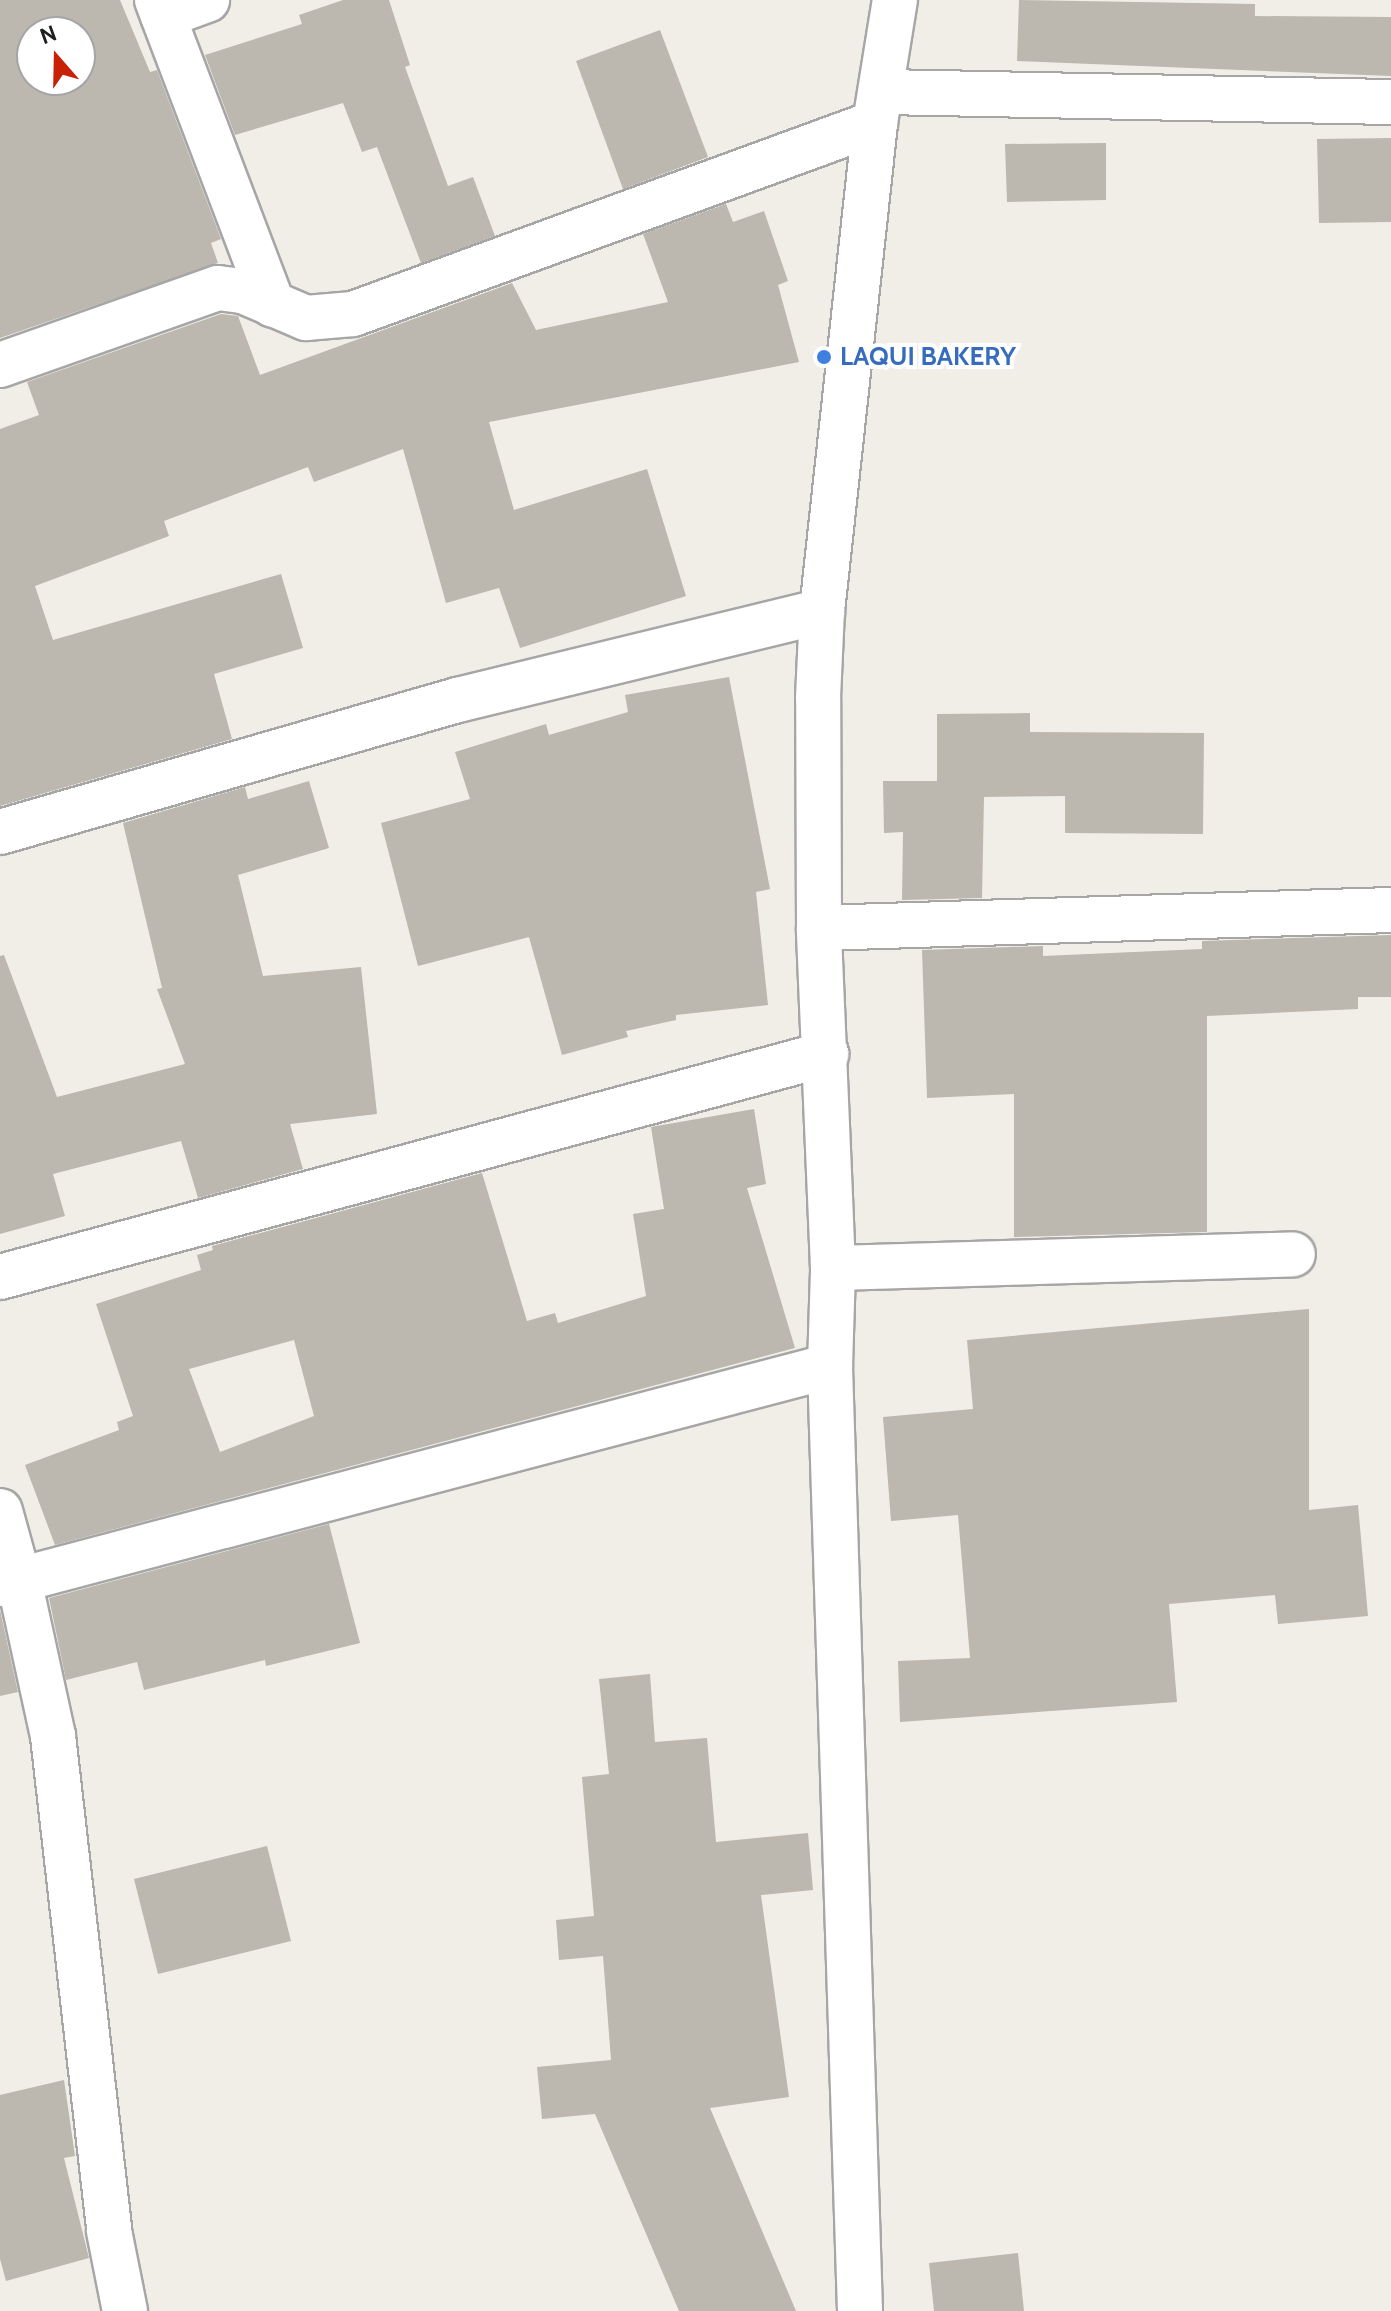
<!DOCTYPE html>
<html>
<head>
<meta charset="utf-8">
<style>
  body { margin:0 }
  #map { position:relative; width:1391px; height:2311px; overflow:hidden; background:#f0eee6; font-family:Cabin,sans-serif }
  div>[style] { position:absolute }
  .building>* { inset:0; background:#bcb7af }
  .roads { filter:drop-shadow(2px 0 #a6a6a6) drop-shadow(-2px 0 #a6a6a6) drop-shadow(0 2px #a6a6a6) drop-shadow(0 -2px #a6a6a6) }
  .minor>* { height:44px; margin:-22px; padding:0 22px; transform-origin:22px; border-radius:22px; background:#fff }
  .dots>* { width:22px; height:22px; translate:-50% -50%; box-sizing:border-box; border:4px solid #fff; border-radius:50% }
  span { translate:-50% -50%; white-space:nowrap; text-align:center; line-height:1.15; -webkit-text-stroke:8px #fff; paint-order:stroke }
  .shop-label { font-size:26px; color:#366cbe; font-weight:700 }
  .left { translate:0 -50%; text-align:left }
  .north { position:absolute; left:16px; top:16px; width:80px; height:80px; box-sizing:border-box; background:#fff; border:2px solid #a5a5a5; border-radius:50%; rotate:340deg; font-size:22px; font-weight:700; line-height:32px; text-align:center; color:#1f1f1f }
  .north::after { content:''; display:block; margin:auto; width:28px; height:36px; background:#c92105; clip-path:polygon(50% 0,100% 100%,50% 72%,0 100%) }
</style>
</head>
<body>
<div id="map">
  <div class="building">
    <i style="clip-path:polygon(evenodd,0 0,120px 0,150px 72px,157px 70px,221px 239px,211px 243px,218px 263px,0 338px,0 0,32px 32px,80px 32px,80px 80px,32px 80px,32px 32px)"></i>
    <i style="clip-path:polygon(343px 0,389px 0,410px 65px,405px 67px,448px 186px,473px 177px,495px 236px,421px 263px,377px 147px,362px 152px,343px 103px,235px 135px,205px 55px,302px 24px,299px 15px)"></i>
    <i style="clip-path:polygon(1019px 0,1255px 4px,1255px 16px,1391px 17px,1391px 76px,1017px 61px)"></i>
    <i style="clip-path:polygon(660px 30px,708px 157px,623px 189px,576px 61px)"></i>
    <i style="clip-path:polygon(1391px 138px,1391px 222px,1319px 223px,1317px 139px)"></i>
    <i style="clip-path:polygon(1106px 143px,1106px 200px,1007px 202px,1005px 144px)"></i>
    <i style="clip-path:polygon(726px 204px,733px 222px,764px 211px,788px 281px,778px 285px,799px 362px,489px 422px,514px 510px,647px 469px,686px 596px,520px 648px,499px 588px,446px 603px,403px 449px,314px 482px,308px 467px,164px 521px,169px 536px,35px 586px,53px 640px,281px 574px,303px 648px,214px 674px,232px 739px,0 806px,0 429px,39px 415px,27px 382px,221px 314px,238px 316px,260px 375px,512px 283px,536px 330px,668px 302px,643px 234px)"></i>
    <i style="clip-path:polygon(729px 677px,770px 889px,756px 892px,768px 1005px,676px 1015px,676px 1020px,626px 1031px,628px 1037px,562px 1055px,529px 937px,418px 966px,381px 823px,470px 799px,455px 752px,546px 724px,549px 735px,628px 712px,625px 695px)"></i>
    <i style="clip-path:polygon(1030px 713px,1030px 732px,1204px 733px,1203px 834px,1065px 833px,1065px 796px,984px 797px,982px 898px,902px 900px,903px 832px,884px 833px,883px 781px,937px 781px,937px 714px)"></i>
    <i style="clip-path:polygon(309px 781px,329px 848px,238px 875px,263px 976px,361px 967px,377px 1114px,290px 1124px,303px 1169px,198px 1198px,181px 1141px,53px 1174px,65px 1216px,0 1234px,0 956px,4px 955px,57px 1097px,185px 1064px,157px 989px,162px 988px,123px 823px,245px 787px,248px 799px)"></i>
    <i style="clip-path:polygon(1391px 935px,1391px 997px,1358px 997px,1358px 1009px,1207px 1016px,1207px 1232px,1014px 1237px,1014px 1094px,927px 1098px,922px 950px,1043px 946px,1043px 956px,1202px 949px,1202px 941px)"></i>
    <i style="clip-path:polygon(evenodd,754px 1109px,766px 1184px,747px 1188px,795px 1348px,55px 1545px,25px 1465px,119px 1430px,117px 1422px,133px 1416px,96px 1304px,201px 1270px,197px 1255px,213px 1250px,212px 1246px,482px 1173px,527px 1321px,555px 1313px,558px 1323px,646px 1296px,633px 1214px,664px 1209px,651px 1127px,754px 1109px,294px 1340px,314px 1416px,220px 1452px,189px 1369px,294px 1340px)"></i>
    <i style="clip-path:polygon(1309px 1309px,1309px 1510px,1358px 1505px,1368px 1616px,1278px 1624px,1275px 1595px,1169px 1604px,1177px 1702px,900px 1722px,898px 1661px,970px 1658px,958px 1515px,891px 1521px,883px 1417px,973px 1409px,967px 1340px)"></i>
    <i style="clip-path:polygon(329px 1524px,360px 1643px,266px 1666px,265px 1660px,144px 1690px,137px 1662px,66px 1680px,49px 1598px)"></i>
    <i style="clip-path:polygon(0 1610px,18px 1692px,0 1696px)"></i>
    <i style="clip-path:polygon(650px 1674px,655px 1742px,707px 1738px,716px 1842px,808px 1833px,813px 1890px,761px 1895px,789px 2097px,710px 2108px,796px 2311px,679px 2311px,595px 2114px,542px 2119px,537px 2067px,611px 2060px,603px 1956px,559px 1960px,556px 1920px,594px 1916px,582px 1777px,609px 1774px,599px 1679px)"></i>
    <i style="clip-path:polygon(267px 1846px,291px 1941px,158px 1974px,134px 1879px)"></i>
    <i style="clip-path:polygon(64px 2080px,75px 2156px,64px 2158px,89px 2258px,6px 2281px,0 2259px,0 2095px)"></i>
    <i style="clip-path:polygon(1018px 2253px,1024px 2311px,934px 2311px,929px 2263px)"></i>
  </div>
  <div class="roads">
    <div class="minor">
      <i style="left:157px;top:0;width:326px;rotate:69.2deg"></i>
      <i style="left:163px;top:16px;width:47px;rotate:-20deg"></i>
      <i style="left:883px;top:92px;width:508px;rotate:1.13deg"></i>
      <i style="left:0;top:365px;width:231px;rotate:-19.5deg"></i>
      <i style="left:218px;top:288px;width:25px;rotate:7deg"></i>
      <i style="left:243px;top:291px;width:69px;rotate:23.2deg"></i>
      <i style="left:306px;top:318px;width:47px;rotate:-4.9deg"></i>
      <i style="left:353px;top:314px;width:556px;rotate:-20.1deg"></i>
      <i style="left:0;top:832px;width:477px;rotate:-16.1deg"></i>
      <i style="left:458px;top:700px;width:375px;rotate:-13.7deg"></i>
      <i style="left:819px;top:928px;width:572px;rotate:-1.8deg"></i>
      <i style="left:833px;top:1268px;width:460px;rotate:-1.7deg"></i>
      <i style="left:0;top:1277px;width:856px;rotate:-15.11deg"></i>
      <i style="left:0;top:1511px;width:72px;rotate:74.6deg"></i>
      <i style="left:19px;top:1580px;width:839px;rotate:-14.78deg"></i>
      <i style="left:0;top:1584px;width:19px;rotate:-12deg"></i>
      <i style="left:19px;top:1580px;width:160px;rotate:77.7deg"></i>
      <i style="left:53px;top:1736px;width:498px;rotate:83.5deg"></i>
      <i style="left:109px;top:2231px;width:82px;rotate:78.7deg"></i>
      <i style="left:860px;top:2311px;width:945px;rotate:-91.82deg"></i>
      <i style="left:830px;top:1366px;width:98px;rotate:-88.2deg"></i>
      <i style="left:833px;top:1268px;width:340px;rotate:-92.4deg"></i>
      <i style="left:819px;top:928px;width:230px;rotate:-90.2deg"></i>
      <i style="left:818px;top:698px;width:87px;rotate:-87.4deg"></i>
      <i style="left:822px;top:611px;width:491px;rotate:-83.8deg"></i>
      <i style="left:875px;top:123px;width:125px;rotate:-80.8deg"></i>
    </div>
  </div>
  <div class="dots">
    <i style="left:824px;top:357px;background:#3f7fe0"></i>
  </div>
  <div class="shop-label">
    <span class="left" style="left:840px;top:357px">LAQUI BAKERY</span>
  </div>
  <div class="north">N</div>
</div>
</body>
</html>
